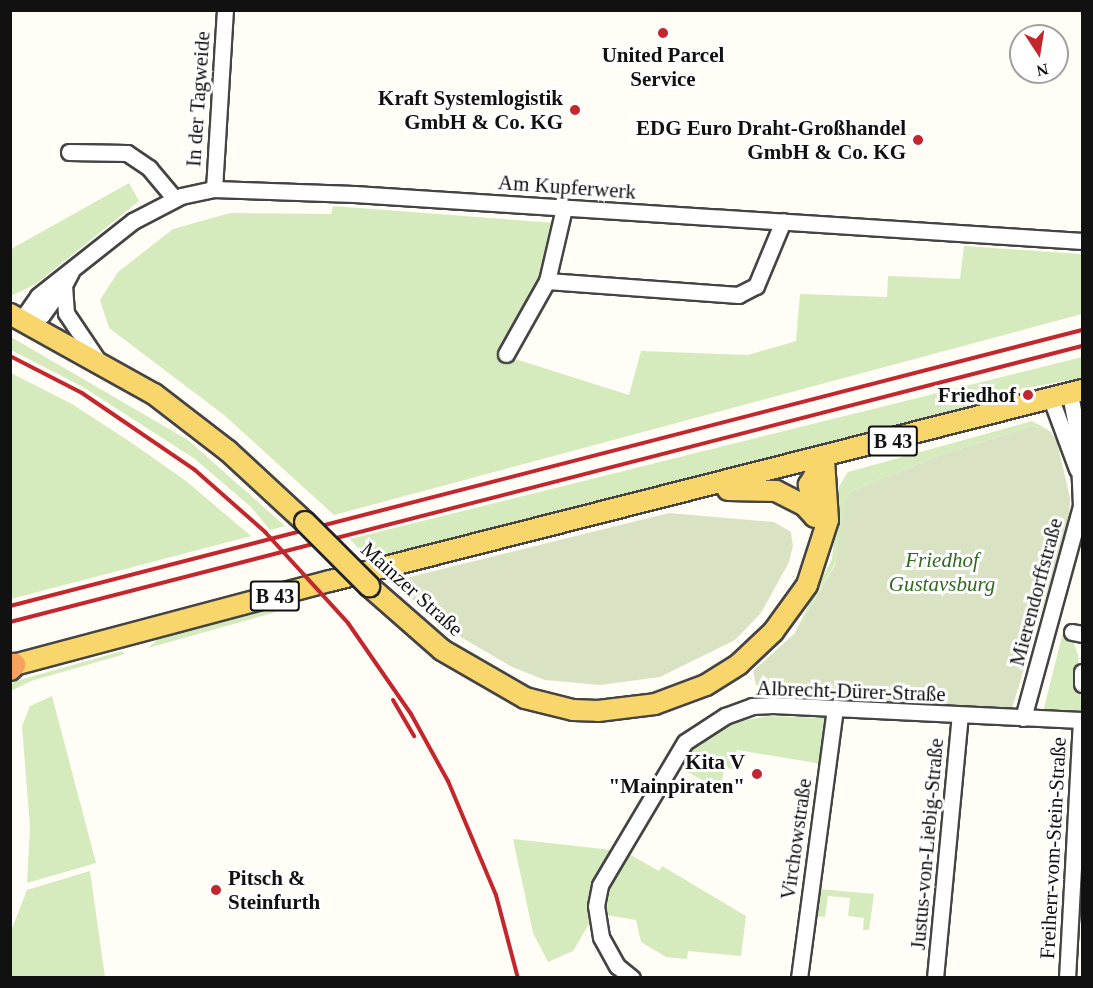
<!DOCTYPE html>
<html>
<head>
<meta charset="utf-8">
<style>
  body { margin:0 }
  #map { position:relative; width:1093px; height:988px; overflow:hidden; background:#fffdf5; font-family:"Times New Roman",serif }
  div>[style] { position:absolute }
  .green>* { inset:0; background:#d5ebbd }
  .cemetery>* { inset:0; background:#d9e3c4 }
  .roads { filter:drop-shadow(2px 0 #444) drop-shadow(-2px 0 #444) drop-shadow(0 2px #444) drop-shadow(0 -2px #444) }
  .minor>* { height:15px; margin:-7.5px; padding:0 7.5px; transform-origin:7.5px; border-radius:7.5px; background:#fff }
  .major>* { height:20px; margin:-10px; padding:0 10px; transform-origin:10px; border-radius:10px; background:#f9d66b }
  .highway>* { height:22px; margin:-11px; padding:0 11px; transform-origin:11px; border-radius:11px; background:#f5a25d }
  .rail>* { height:4px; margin:-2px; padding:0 2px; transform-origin:2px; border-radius:2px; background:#c4262e }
  .bridges { filter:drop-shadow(2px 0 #222) drop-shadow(-2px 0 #222) drop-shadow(0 2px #222) drop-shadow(0 -2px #222) }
  .major-bridge>* { height:20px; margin:-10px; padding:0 10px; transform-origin:10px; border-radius:10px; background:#f9d66b }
  .dots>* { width:16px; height:16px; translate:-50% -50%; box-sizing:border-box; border:3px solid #fff; border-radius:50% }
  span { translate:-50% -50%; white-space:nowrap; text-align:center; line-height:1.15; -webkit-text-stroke:6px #fff; paint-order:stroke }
  .shield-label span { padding:2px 4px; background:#fff; border:2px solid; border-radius:4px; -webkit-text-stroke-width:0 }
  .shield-label { font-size:20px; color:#111; font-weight:700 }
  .poi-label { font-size:21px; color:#111; font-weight:700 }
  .right { translate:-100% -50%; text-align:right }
  .left { translate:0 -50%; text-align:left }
  .street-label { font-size:21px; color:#111 }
  .park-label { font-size:21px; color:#2f6b1f; font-style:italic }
  .frame { position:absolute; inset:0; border:12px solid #111; pointer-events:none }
  .north { position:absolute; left:1009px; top:24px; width:60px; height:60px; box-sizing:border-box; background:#fff; border:2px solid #a0a0a0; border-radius:50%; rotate:168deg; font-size:16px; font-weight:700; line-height:24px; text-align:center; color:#111 }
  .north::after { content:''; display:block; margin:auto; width:21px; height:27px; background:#c4262e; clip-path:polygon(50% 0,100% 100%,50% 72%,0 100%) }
</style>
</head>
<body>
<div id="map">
  <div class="green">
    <i style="clip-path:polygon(129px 183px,139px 201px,36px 284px,11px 296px,11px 249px)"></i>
    <i style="clip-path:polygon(333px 206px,555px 223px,539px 279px,499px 354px,629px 395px,641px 351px,748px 355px,796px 341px,800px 294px,887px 297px,888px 276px,960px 279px,964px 246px,1082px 254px,1082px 314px,334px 515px,224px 415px,109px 328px,100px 300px,118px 272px,173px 229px,230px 213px,331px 214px)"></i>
    <i style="clip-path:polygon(11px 337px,188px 440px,285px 526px,270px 530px,251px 507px,195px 459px,83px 387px,11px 350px)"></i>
    <i style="clip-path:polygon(1082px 357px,1082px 378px,1021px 389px,1019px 394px,999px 405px,370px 562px,350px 539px)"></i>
    <i style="clip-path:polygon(11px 373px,72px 404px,132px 443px,186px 481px,251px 536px,11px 599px)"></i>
    <i style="clip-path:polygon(1032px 421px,1050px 431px,1032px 426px,940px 455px,851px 491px,835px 564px,794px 634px,832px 559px,839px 486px,848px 472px)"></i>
    <i style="clip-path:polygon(302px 599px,287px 609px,148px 648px,158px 639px)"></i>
    <i style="clip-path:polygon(1063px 632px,1071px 635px,1078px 655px,1082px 719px,1042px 716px)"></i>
    <i style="clip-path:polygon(122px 651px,125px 654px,31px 681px,11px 691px,11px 684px,16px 681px)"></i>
    <i style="clip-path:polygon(52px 696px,96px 863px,27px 883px,30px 827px,22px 726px,30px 706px)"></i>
    <i style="clip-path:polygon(768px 716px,824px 718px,822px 764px,737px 750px,734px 769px,724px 768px,721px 790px,676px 766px,690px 751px,722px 730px,740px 721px)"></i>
    <i style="clip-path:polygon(513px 839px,612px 850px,588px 896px,589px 924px,573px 951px,548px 962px,533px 933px)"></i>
    <i style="clip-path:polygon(629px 854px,659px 871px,662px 866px,746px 916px,741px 956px,688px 951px,687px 959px,666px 957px,641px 942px,636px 920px,606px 915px,610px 885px)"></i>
    <i style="clip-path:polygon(90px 871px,105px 977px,11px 977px,11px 931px,27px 890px)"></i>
    <i style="clip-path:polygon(820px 889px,874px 894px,869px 930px,863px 930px,864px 918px,848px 916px,850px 898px,828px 896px,825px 917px,815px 916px)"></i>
  </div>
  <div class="cemetery">
    <i style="clip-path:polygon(1032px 426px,1050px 431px,1057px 442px,1070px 498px,1069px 522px,1012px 708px,808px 700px,804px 686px,756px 685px,753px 671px,794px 634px,835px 565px,846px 502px,851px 491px,940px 455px)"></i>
    <i style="clip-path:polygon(669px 513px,774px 522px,791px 532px,793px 546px,789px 562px,761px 613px,735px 640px,660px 677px,600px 685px,545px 680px,512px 667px,435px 622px,394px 581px)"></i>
  </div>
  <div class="roads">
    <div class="minor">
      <i style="left:69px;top:152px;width:58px;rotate:1deg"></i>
      <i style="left:127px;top:153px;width:27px;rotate:34deg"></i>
      <i style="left:149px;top:168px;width:39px;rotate:50deg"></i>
      <i style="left:214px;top:189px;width:179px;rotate:-86.5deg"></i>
      <i style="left:564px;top:208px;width:75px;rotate:103.1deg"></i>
      <i style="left:547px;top:281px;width:192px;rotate:4.2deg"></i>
      <i style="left:738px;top:295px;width:20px;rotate:-27deg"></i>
      <i style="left:756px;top:286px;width:70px;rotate:-67.4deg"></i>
      <i style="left:71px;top:272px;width:15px;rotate:118deg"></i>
      <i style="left:64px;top:285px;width:28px;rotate:86deg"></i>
      <i style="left:66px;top:313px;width:55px;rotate:56deg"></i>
      <i style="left:22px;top:319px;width:28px;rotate:-55deg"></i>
      <i style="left:38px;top:296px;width:121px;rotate:-38.3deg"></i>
      <i style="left:133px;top:221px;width:54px;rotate:-27.5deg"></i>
      <i style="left:181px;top:196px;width:34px;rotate:-12deg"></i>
      <i style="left:214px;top:189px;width:140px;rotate:2deg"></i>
      <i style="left:354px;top:194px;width:730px;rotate:3.69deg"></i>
      <i style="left:22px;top:319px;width:20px;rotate:-11deg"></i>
      <i style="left:42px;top:315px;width:36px;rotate:-54deg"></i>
      <i style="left:506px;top:354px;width:84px;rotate:-60.7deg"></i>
      <i style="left:1051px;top:399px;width:75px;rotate:69.6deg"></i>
      <i style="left:1072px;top:632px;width:10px;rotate:11deg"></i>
      <i style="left:1082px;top:684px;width:12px;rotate:-90deg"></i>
      <i style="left:1023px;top:718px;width:220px;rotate:-74.7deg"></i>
      <i style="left:1081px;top:506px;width:70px;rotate:-92.5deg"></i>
      <i style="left:1078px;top:436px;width:43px;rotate:-100.8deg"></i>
      <i style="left:632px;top:978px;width:19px;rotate:-141deg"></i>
      <i style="left:617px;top:966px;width:33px;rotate:-119deg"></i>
      <i style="left:601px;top:937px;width:31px;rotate:-99deg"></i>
      <i style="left:596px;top:906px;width:21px;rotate:-79deg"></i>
      <i style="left:600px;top:885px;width:166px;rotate:-59.3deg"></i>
      <i style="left:685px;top:742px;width:48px;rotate:-33deg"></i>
      <i style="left:725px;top:716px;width:29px;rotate:-20deg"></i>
      <i style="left:752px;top:706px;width:21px;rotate:-3deg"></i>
      <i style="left:773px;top:705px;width:308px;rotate:2.8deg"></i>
      <i style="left:1081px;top:720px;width:258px;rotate:93.1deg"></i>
      <i style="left:799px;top:978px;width:273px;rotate:-82.4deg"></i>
      <i style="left:935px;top:978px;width:264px;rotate:-84.6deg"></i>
    </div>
    <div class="major">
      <i style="left:10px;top:314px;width:165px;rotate:29.1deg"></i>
      <i style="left:154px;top:394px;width:93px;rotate:37.6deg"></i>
      <i style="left:228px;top:451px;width:105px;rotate:42.7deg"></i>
      <i style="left:728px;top:490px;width:48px;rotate:1.2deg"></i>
      <i style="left:776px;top:491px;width:31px;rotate:27deg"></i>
      <i style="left:804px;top:505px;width:15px;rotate:48deg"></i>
      <i style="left:815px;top:517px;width:33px;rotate:-101deg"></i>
      <i style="left:809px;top:485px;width:30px;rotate:-60deg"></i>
      <i style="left:369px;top:586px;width:97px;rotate:41.2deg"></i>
      <i style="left:442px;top:650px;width:96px;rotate:30deg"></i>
      <i style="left:525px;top:698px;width:49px;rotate:14deg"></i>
      <i style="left:573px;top:710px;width:25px;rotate:2deg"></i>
      <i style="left:598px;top:711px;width:57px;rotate:-7deg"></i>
      <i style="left:655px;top:704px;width:54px;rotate:-20.4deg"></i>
      <i style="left:706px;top:685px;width:39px;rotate:-32deg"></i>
      <i style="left:739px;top:664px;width:47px;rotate:-43.3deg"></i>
      <i style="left:773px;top:632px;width:58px;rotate:-54.1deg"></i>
      <i style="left:807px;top:585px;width:68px;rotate:-72.1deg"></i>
      <i style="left:828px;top:520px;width:61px;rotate:-93.8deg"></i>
      <i style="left:10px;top:666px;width:331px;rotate:-14.9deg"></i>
      <i style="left:330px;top:581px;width:776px;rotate:-14.25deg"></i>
    </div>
    <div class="highway">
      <i style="left:10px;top:669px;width:6px;rotate:-45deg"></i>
    </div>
  </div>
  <div class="rail">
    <i style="left:10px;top:356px;width:81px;rotate:27.2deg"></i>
    <i style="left:82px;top:393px;width:137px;rotate:34.3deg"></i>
    <i style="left:195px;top:470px;width:94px;rotate:41.5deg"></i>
    <i style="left:265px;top:532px;width:123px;rotate:47.6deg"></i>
    <i style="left:348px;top:623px;width:111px;rotate:55.3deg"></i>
    <i style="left:411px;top:714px;width:77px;rotate:61.1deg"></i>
    <i style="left:448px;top:781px;width:124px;rotate:67.2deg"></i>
    <i style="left:496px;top:895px;width:86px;rotate:75.2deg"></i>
    <i style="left:10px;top:606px;width:1107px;rotate:-14.44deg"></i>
    <i style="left:10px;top:622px;width:1107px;rotate:-14.44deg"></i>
    <i style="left:393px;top:700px;width:42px;rotate:59.7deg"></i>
  </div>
  <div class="bridges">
    <div class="major-bridge">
      <i style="left:305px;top:522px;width:91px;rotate:45deg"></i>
    </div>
  </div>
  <div class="dots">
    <i style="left:663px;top:33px;background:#c4262e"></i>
    <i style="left:575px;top:110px;background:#c4262e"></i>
    <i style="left:918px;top:140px;background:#c4262e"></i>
    <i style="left:1028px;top:395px;background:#c4262e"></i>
    <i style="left:757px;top:774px;background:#c4262e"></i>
    <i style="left:216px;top:890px;background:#c4262e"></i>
  </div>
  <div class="shield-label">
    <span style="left:893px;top:441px">B 43</span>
    <span style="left:275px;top:596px">B 43</span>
  </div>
  <div class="poi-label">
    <span style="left:663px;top:67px">United Parcel<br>Service</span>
    <span class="right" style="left:563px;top:110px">Kraft Systemlogistik<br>GmbH &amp; Co. KG</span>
    <span class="right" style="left:906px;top:140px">EDG Euro Draht-Großhandel<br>GmbH &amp; Co. KG</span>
    <span class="right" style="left:1016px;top:395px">Friedhof</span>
    <span class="right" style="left:745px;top:774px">Kita V<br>"Mainpiraten"</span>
    <span class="left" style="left:228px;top:890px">Pitsch &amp;<br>Steinfurth</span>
  </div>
  <div class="street-label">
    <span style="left:198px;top:99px;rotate:-86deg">In der Tagweide</span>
    <span style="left:567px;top:187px;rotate:4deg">Am Kupferwerk</span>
    <span style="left:412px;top:589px;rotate:42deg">Mainzer Straße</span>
    <span style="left:1036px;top:592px;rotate:-75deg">Mierendorffstraße</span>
    <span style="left:851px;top:691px;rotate:2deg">Albrecht-Dürer-Straße</span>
    <span style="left:796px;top:839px;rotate:-82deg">Virchowstraße</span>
    <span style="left:927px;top:844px;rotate:-85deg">Justus-von-Liebig-Straße</span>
    <span style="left:1053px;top:848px;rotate:-87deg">Freiherr-vom-Stein-Straße</span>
  </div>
  <div class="park-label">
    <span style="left:942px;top:572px">Friedhof<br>Gustavsburg</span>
  </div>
  <div class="frame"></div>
  <div class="north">N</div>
</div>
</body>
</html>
